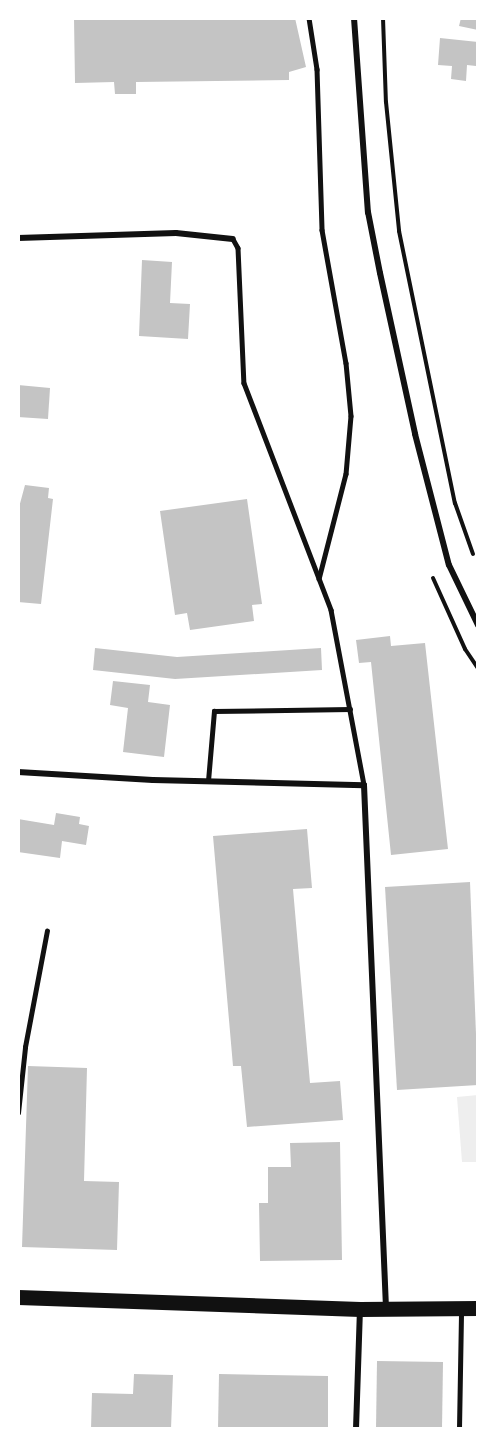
<!DOCTYPE html>
<html>
<head>
<meta charset="utf-8">
<style>
  body { margin:0 }
  #map { position:relative; width:496px; height:1447px; overflow:hidden; background:#fff; font-family:"IBM Plex Sans",sans-serif }
  div>[style] { position:absolute }
  .green>* { inset:0; background:#eee }
  .building>* { inset:0; background:#c4c4c4 }
  .path>* { height:4px; margin:-2px; padding:0 2px; transform-origin:2px; border-radius:2px; background:#111 }
  .service>* { height:4.5px; margin:-2.25px; padding:0 2.25px; transform-origin:2.25px; border-radius:2.25px; background:#111 }
  .minor>* { height:6px; margin:-3px; padding:0 3px; transform-origin:3px; border-radius:3px; background:#111 }
  .primary>* { height:15px; margin:-7.5px; padding:0 7.5px; transform-origin:7.5px; border-radius:7.5px; background:#111 }
  span { translate:-50% -50%; white-space:nowrap; text-align:center; line-height:1.15; -webkit-text-stroke:6px #fff; paint-order:stroke }
  .frame { position:absolute; inset:0; border:20px solid #fff; pointer-events:none }
</style>
</head>
<body>
<div id="map">
  <div class="green">
    <i style="clip-path:polygon(478px 1095px,478px 1162px,462px 1162px,457px 1097px)"></i>
  </div>
  <div class="building">
    <i style="clip-path:polygon(74px 18px,295px 18px,306px 67px,289px 72px,289px 80px,136px 82px,136px 94px,115px 94px,114px 82px,75px 83px)"></i>
    <i style="clip-path:polygon(461px 18px,478px 18px,478px 30px,459px 26px)"></i>
    <i style="clip-path:polygon(440px 38px,478px 42px,478px 77px,476px 66px,467px 65px,466px 81px,451px 79px,452px 66px,438px 65px)"></i>
    <i style="clip-path:polygon(142px 260px,172px 262px,170px 303px,190px 304px,188px 339px,139px 336px)"></i>
    <i style="clip-path:polygon(18px 385px,50px 388px,48px 419px,18px 417px)"></i>
    <i style="clip-path:polygon(25px 485px,49px 488px,48px 498px,53px 499px,41px 604px,18px 602px,18px 511px)"></i>
    <i style="clip-path:polygon(247px 499px,262px 604px,252px 605px,254px 621px,190px 630px,187px 613px,175px 615px,160px 511px)"></i>
    <i style="clip-path:polygon(390px 636px,391px 646px,425px 643px,448px 849px,391px 855px,371px 662px,359px 663px,356px 640px)"></i>
    <i style="clip-path:polygon(95px 648px,177px 657px,321px 648px,322px 670px,175px 679px,93px 670px)"></i>
    <i style="clip-path:polygon(113px 681px,150px 685px,148px 702px,170px 705px,164px 757px,123px 752px,128px 708px,110px 705px)"></i>
    <i style="clip-path:polygon(56px 813px,80px 817px,79px 824px,89px 826px,86px 845px,62px 841px,60px 858px,18px 852px,18px 819px,54px 825px)"></i>
    <i style="clip-path:polygon(307px 829px,312px 888px,293px 889px,310px 1083px,340px 1081px,343px 1120px,247px 1127px,241px 1066px,233px 1066px,213px 836px)"></i>
    <i style="clip-path:polygon(470px 882px,478px 1085px,397px 1090px,385px 887px)"></i>
    <i style="clip-path:polygon(28px 1066px,87px 1068px,84px 1181px,119px 1182px,117px 1250px,22px 1247px)"></i>
    <i style="clip-path:polygon(340px 1142px,342px 1260px,260px 1261px,259px 1203px,268px 1203px,268px 1167px,291px 1167px,290px 1143px)"></i>
    <i style="clip-path:polygon(377px 1361px,443px 1362px,442px 1429px,376px 1429px)"></i>
    <i style="clip-path:polygon(134px 1374px,173px 1375px,171px 1429px,91px 1429px,92px 1393px,133px 1394px)"></i>
    <i style="clip-path:polygon(219px 1374px,328px 1376px,328px 1429px,218px 1429px)"></i>
  </div>
  <div class="path">
    <i style="left:383px;top:18px;width:84px;rotate:88deg"></i>
    <i style="left:386px;top:102px;width:130px;rotate:84.2deg"></i>
    <i style="left:399px;top:231px;width:278px;rotate:78.4deg"></i>
    <i style="left:455px;top:503px;width:54px;rotate:70.6deg"></i>
    <i style="left:433px;top:578px;width:78px;rotate:65.7deg"></i>
    <i style="left:465px;top:649px;width:23px;rotate:56deg"></i>
  </div>
  <div class="service">
    <i style="left:309px;top:18px;width:52px;rotate:81.1deg"></i>
    <i style="left:317px;top:69px;width:161px;rotate:88.2deg"></i>
    <i style="left:322px;top:230px;width:135px;rotate:79.8deg"></i>
    <i style="left:346px;top:363px;width:53px;rotate:84.6deg"></i>
    <i style="left:351px;top:416px;width:58px;rotate:94.9deg"></i>
    <i style="left:346px;top:474px;width:108px;rotate:104.4deg"></i>
    <i style="left:233px;top:239px;width:10px;rotate:61deg"></i>
    <i style="left:238px;top:248px;width:135px;rotate:87.5deg"></i>
    <i style="left:244px;top:383px;width:243px;rotate:69deg"></i>
    <i style="left:331px;top:610px;width:178px;rotate:79.3deg"></i>
    <i style="left:208px;top:781px;width:70px;rotate:-85.1deg"></i>
    <i style="left:214px;top:711px;width:136px;rotate:-0.8deg"></i>
    <i style="left:18px;top:1113px;width:66px;rotate:-83.9deg"></i>
    <i style="left:25px;top:1047px;width:118px;rotate:-79.3deg"></i>
    <i style="left:459px;top:1429px;width:118px;rotate:-89deg"></i>
  </div>
  <div class="minor">
    <i style="left:354px;top:18px;width:195px;rotate:85.9deg"></i>
    <i style="left:368px;top:212px;width:62px;rotate:78.9deg"></i>
    <i style="left:380px;top:273px;width:165px;rotate:77.7deg"></i>
    <i style="left:415px;top:434px;width:135px;rotate:75.5deg"></i>
    <i style="left:449px;top:565px;width:67px;rotate:64.2deg"></i>
    <i style="left:18px;top:238px;width:158px;rotate:-1.8deg"></i>
    <i style="left:176px;top:233px;width:57px;rotate:6deg"></i>
    <i style="left:18px;top:772px;width:135px;rotate:3.4deg"></i>
    <i style="left:153px;top:780px;width:211px;rotate:1.4deg"></i>
    <i style="left:364px;top:785px;width:523px;rotate:87.59deg"></i>
    <i style="left:356px;top:1429px;width:120px;rotate:-88.1deg"></i>
  </div>
  <div class="primary">
    <i style="left:18px;top:1297px;width:342px;rotate:2deg"></i>
    <i style="left:360px;top:1309px;width:118px;rotate:-0.5deg"></i>
  </div>
  <div class="frame"></div>
</div>
</body>
</html>
